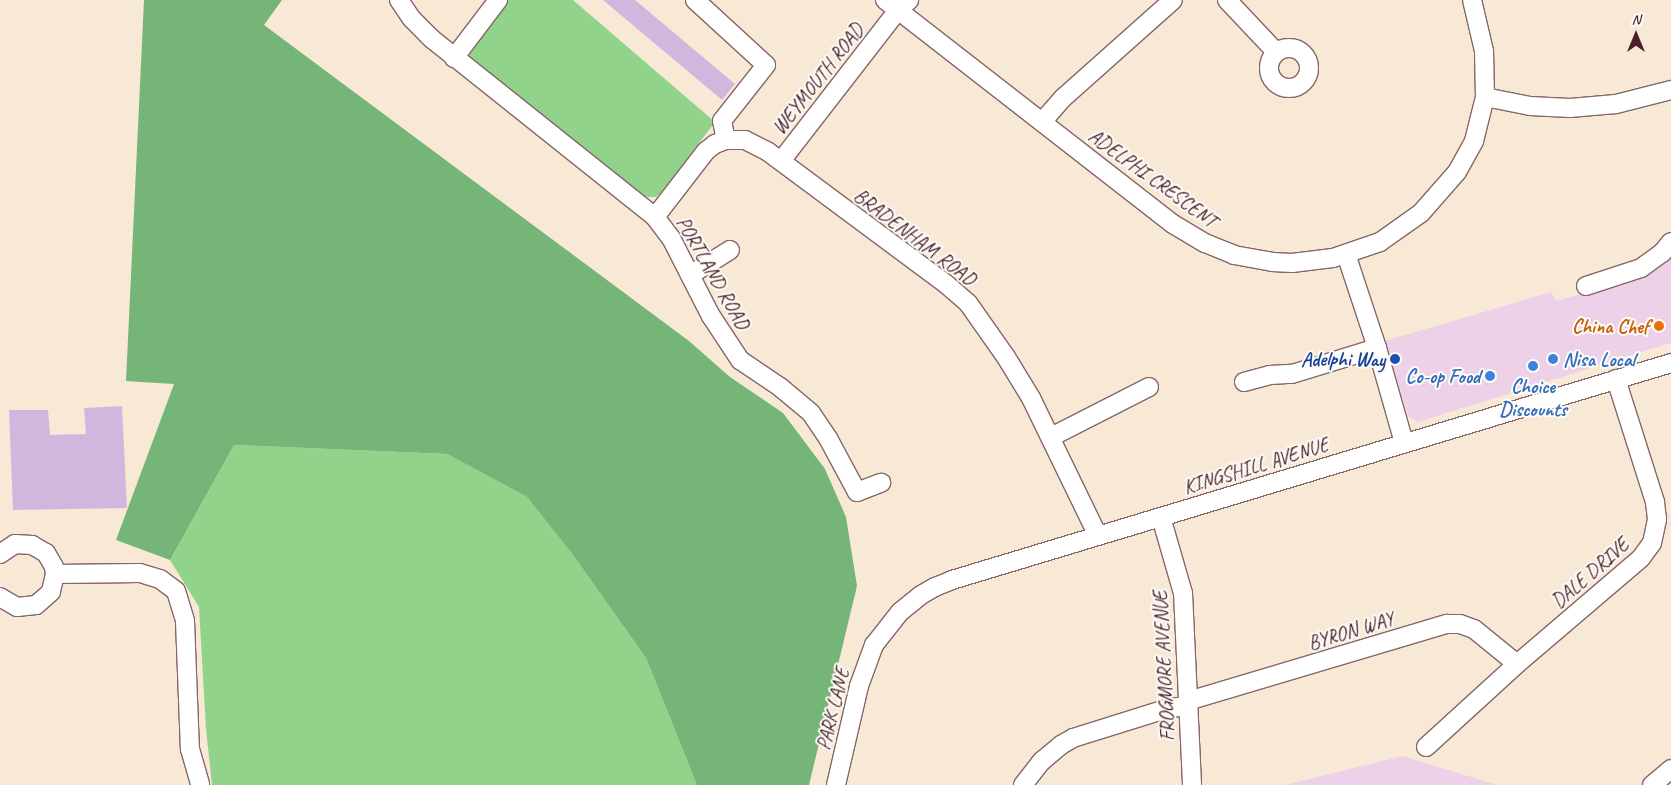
<!DOCTYPE html>
<html>
<head>
<meta charset="utf-8">
<style>
  body { margin:0 }
  #map { position:relative; width:1671px; height:785px; overflow:hidden; background:#f7e9d6; font-family:Caveat,sans-serif }
  div>[style] { position:absolute }
  .built>* { inset:0; background:#edd1e9 }
  .green>* { inset:0; background:#92d38b }
  .forest>* { inset:0; background:#75b577 }
  .building>* { inset:0; background:#d1b7de }
  .roads { filter:drop-shadow(1px 0 #876667) drop-shadow(-1px 0 #876667) drop-shadow(0 1px #876667) drop-shadow(0 -1px #876667) }
  .minor>* { height:18px; margin:-9px; padding:0 9px; transform-origin:9px; border-radius:9px; background:#fff }
  .minor>.ring { margin:-9px; padding:0; box-sizing:content-box; background:none; border:18px solid #fff; border-radius:50% }
  .dots>* { width:14px; height:14px; translate:-50% -50%; box-sizing:border-box; border:2px solid #fdfcf7; border-radius:50% }
  span { translate:-50% -50%; white-space:nowrap; text-align:center; line-height:1.15; -webkit-text-stroke:4px #fdfcf7; paint-order:stroke }
  .street-label { font-size:20px; color:#4a1f2b }
  .food-label { font-size:20px; color:#c56008; font-weight:700 }
  .right { translate:-100% -50%; text-align:right }
  .transit-label { font-size:20px; color:#164399; font-weight:700 }
  .shop-label { font-size:20px; color:#366cbe; font-weight:700 }
  .left { translate:0 -50%; text-align:left }
  .north { position:absolute; left:1611px; top:10px; width:50px; height:50px; -webkit-text-stroke:4px #fdfcf7; paint-order:stroke; rotate:0deg; font-size:14px; font-weight:700; line-height:20px; text-align:center; color:#4a1f2b }
  .north::after { content:''; display:block; margin:auto; width:18px; height:22px; background:#4a1f2b; clip-path:polygon(50% 0,100% 100%,50% 72%,0 100%) }
</style>
</head>
<body>
<div id="map">
  <div class="built">
    <i style="clip-path:polygon(1671px 254px,1671px 345px,1670px 343px,1418px 422px,1408px 416px,1385px 341px,1551px 292px,1557px 301px,1649px 273px)"></i>
    <i style="clip-path:polygon(1403px 756px,1497px 785px,1285px 785px)"></i>
  </div>
  <div class="green">
    <i style="clip-path:polygon(506px 0,573px 0,715px 122px,661px 193px,656px 197px,641px 197px,469px 62px,470px 48px)"></i>
    <i style="clip-path:polygon(234px 445px,447px 454px,527px 497px,573px 555px,646px 658px,697px 785px,212px 785px,206px 729px,199px 607px,170px 560px)"></i>
  </div>
  <div class="forest">
    <i style="clip-path:polygon(144px 0,282px 0,264px 25px,689px 341px,730px 377px,783px 413px,825px 469px,846px 517px,857px 586px,809px 785px,697px 785px,646px 658px,573px 555px,527px 497px,447px 454px,234px 445px,170px 560px,116px 540px,174px 384px,126px 381px)"></i>
  </div>
  <div class="building">
    <i style="clip-path:polygon(603px 0,635px 0,735px 84px,722px 100px)"></i>
    <i style="clip-path:polygon(122px 406px,127px 508px,13px 510px,9px 410px,48px 410px,50px 435px,86px 434px,84px 408px)"></i>
  </div>
  <div class="roads">
    <div class="minor">
      <i style="left:399px;top:0;width:23px;rotate:56deg"></i>
      <i style="left:412px;top:19px;width:28px;rotate:45deg"></i>
      <i style="left:432px;top:39px;width:285px;rotate:38.6deg"></i>
      <i style="left:655px;top:217px;width:26px;rotate:53deg"></i>
      <i style="left:671px;top:238px;width:88px;rotate:62.9deg"></i>
      <i style="left:711px;top:316px;width:53px;rotate:56.6deg"></i>
      <i style="left:740px;top:360px;width:48px;rotate:34deg"></i>
      <i style="left:780px;top:387px;width:40px;rotate:40deg"></i>
      <i style="left:811px;top:413px;width:32px;rotate:56deg"></i>
      <i style="left:829px;top:440px;width:59px;rotate:61.7deg"></i>
      <i style="left:857px;top:492px;width:26px;rotate:-21deg"></i>
      <i style="left:695px;top:0;width:96px;rotate:42.5deg"></i>
      <i style="left:766px;top:65px;width:71px;rotate:128.2deg"></i>
      <i style="left:722px;top:121px;width:19px;rotate:78deg"></i>
      <i style="left:885px;top:0;width:365px;rotate:37.9deg"></i>
      <i style="left:1173px;top:224px;width:37px;rotate:31deg"></i>
      <i style="left:1205px;top:243px;width:31px;rotate:22deg"></i>
      <i style="left:1234px;top:255px;width:39px;rotate:10deg"></i>
      <i style="left:1272px;top:262px;width:20px;rotate:3deg"></i>
      <i style="left:1292px;top:263px;width:41px;rotate:-7deg"></i>
      <i style="left:1333px;top:258px;width:50px;rotate:-18.8deg"></i>
      <i style="left:1380px;top:242px;width:50px;rotate:-35.3deg"></i>
      <i style="left:1421px;top:213px;width:55px;rotate:-48.7deg"></i>
      <i style="left:1457px;top:172px;width:35px;rotate:-61deg"></i>
      <i style="left:1474px;top:141px;width:45px;rotate:-76deg"></i>
      <i style="left:1485px;top:97px;width:46px;rotate:-91.2deg"></i>
      <i style="left:1484px;top:51px;width:52px;rotate:-103.2deg"></i>
      <i style="left:1227px;top:0;width:71px;rotate:46.7deg"></i>
      <i class="ring" style="left:1269px;top:48px;width:22px;height:22px"></i>
      <i style="left:454px;top:58px;width:73px;rotate:-52.8deg"></i>
      <i style="left:1485px;top:97px;width:46px;rotate:11.3deg"></i>
      <i style="left:1530px;top:106px;width:40px;rotate:2.9deg"></i>
      <i style="left:1570px;top:108px;width:46px;rotate:-5deg"></i>
      <i style="left:1616px;top:104px;width:57px;rotate:-14.3deg"></i>
      <i style="left:1042px;top:122px;width:32px;rotate:-49deg"></i>
      <i style="left:1063px;top:98px;width:147px;rotate:-41.7deg"></i>
      <i style="left:781px;top:161px;width:191px;rotate:-52.2deg"></i>
      <i style="left:898px;top:10px;width:15px;rotate:-42deg"></i>
      <i style="left:655px;top:217px;width:83px;rotate:-52.3deg"></i>
      <i style="left:706px;top:151px;width:11px;rotate:-38deg"></i>
      <i style="left:715px;top:144px;width:12px;rotate:-20deg"></i>
      <i style="left:726px;top:140px;width:19px"></i>
      <i style="left:745px;top:140px;width:25px;rotate:27deg"></i>
      <i style="left:767px;top:151px;width:223px;rotate:36.6deg"></i>
      <i style="left:946px;top:284px;width:29px;rotate:41deg"></i>
      <i style="left:968px;top:303px;width:66px;rotate:54.9deg"></i>
      <i style="left:1006px;top:357px;width:48px;rotate:58.6deg"></i>
      <i style="left:1031px;top:398px;width:153px;rotate:64.1deg"></i>
      <i style="left:1346px;top:254px;width:99px;rotate:71.7deg"></i>
      <i style="left:1377px;top:348px;width:99px;rotate:74.1deg"></i>
      <i style="left:690px;top:275px;width:47px;rotate:-32deg"></i>
      <i style="left:1586px;top:286px;width:58px;rotate:-18.1deg"></i>
      <i style="left:1641px;top:268px;width:26px;rotate:-36deg"></i>
      <i style="left:1662px;top:253px;width:14px;rotate:-51deg"></i>
      <i style="left:1244px;top:382px;width:27px;rotate:-15deg"></i>
      <i style="left:1270px;top:375px;width:22px;rotate:-3deg"></i>
      <i style="left:1292px;top:374px;width:89px;rotate:-17deg"></i>
      <i style="left:1051px;top:437px;width:110px;rotate:-27deg"></i>
      <i style="left:1161px;top:517px;width:79px;rotate:73.9deg"></i>
      <i style="left:1183px;top:593px;width:192px;rotate:87.3deg"></i>
      <i style="left:0;top:554px;width:18px;rotate:-34deg"></i>
      <i style="left:15px;top:544px;width:17px;rotate:3deg"></i>
      <i style="left:32px;top:545px;width:16px;rotate:30deg"></i>
      <i style="left:46px;top:553px;width:16px;rotate:60deg"></i>
      <i style="left:54px;top:567px;width:7px;rotate:82deg"></i>
      <i style="left:55px;top:574px;width:18px;rotate:103deg"></i>
      <i style="left:51px;top:592px;width:20px;rotate:139deg"></i>
      <i style="left:36px;top:605px;width:19px;rotate:174deg"></i>
      <i style="left:17px;top:607px;width:20px;rotate:-150deg"></i>
      <i style="left:55px;top:574px;width:85px;rotate:-0.7deg"></i>
      <i style="left:140px;top:573px;width:21px;rotate:17deg"></i>
      <i style="left:160px;top:579px;width:20px;rotate:37deg"></i>
      <i style="left:176px;top:591px;width:31px;rotate:73deg"></i>
      <i style="left:185px;top:621px;width:128px;rotate:87.8deg"></i>
      <i style="left:190px;top:749px;width:37px;rotate:74deg"></i>
      <i style="left:1188px;top:701px;width:270px;rotate:-16.6deg"></i>
      <i style="left:1447px;top:624px;width:13px"></i>
      <i style="left:1460px;top:624px;width:15px;rotate:20deg"></i>
      <i style="left:1474px;top:629px;width:55px;rotate:39.1deg"></i>
      <i style="left:1426px;top:747px;width:123px;rotate:-42.4deg"></i>
      <i style="left:1517px;top:664px;width:163px;rotate:-40.5deg"></i>
      <i style="left:1641px;top:558px;width:19px;rotate:-54deg"></i>
      <i style="left:1652px;top:543px;width:25px;rotate:-78deg"></i>
      <i style="left:1657px;top:519px;width:17px;rotate:-97deg"></i>
      <i style="left:1655px;top:502px;width:129px;rotate:-107.6deg"></i>
      <i style="left:836px;top:785px;width:102px;rotate:-76.9deg"></i>
      <i style="left:859px;top:686px;width:44px;rotate:-69.9deg"></i>
      <i style="left:874px;top:645px;width:42px;rotate:-51.8deg"></i>
      <i style="left:900px;top:612px;width:27px;rotate:-39deg"></i>
      <i style="left:921px;top:595px;width:16px;rotate:-30deg"></i>
      <i style="left:935px;top:587px;width:18px;rotate:-22deg"></i>
      <i style="left:952px;top:580px;width:751px;rotate:-16.79deg"></i>
      <i style="left:1023px;top:785px;width:31px;rotate:-52deg"></i>
      <i style="left:1042px;top:761px;width:25px;rotate:-40deg"></i>
      <i style="left:1061px;top:745px;width:14px;rotate:-30deg"></i>
      <i style="left:1073px;top:738px;width:101px;rotate:-17.4deg"></i>
      <i style="left:1169px;top:708px;width:19px;rotate:-6deg"></i>
      <i style="left:1652px;top:785px;width:25px;rotate:-40deg"></i>
    </div>
  </div>
  <div class="dots">
    <i style="left:1659px;top:326px;background:#e8710a"></i>
    <i style="left:1395px;top:359px;background:#1a4fb4"></i>
    <i style="left:1553px;top:359px;background:#3f7fe0"></i>
    <i style="left:1533px;top:366px;background:#3f7fe0"></i>
    <i style="left:1490px;top:376px;background:#3f7fe0"></i>
  </div>
  <div class="street-label">
    <span style="left:818px;top:79px;rotate:-52deg">WEYMOUTH ROAD</span>
    <span style="left:1153px;top:178px;rotate:36deg">ADELPHI CRESCENT</span>
    <span style="left:915px;top:237px;rotate:37deg">BRADENHAM ROAD</span>
    <span style="left:713px;top:273px;rotate:60deg">PORTLAND ROAD</span>
    <span style="left:1256px;top:466px;rotate:-17deg">KINGSHILL AVENUE</span>
    <span style="left:1590px;top:573px;rotate:-41deg">DALE DRIVE</span>
    <span style="left:1351px;top:631px;rotate:-17deg">BYRON WAY</span>
    <span style="left:1164px;top:666px;rotate:-93deg">FROGMORE AVENUE</span>
    <span style="left:833px;top:709px;rotate:-76deg">PARK LANE</span>
  </div>
  <div class="food-label">
    <span class="right" style="left:1649px;top:326px">China Chef</span>
  </div>
  <div class="transit-label">
    <span class="right" style="left:1385px;top:359px">Adelphi Way</span>
  </div>
  <div class="shop-label">
    <span class="left" style="left:1563px;top:359px">Nisa Local</span>
    <span class="right" style="left:1480px;top:376px">Co-op Food</span>
    <span style="left:1533px;top:398px">Choice<br>Discounts</span>
  </div>
  <div class="north">N</div>
</div>
</body>
</html>
